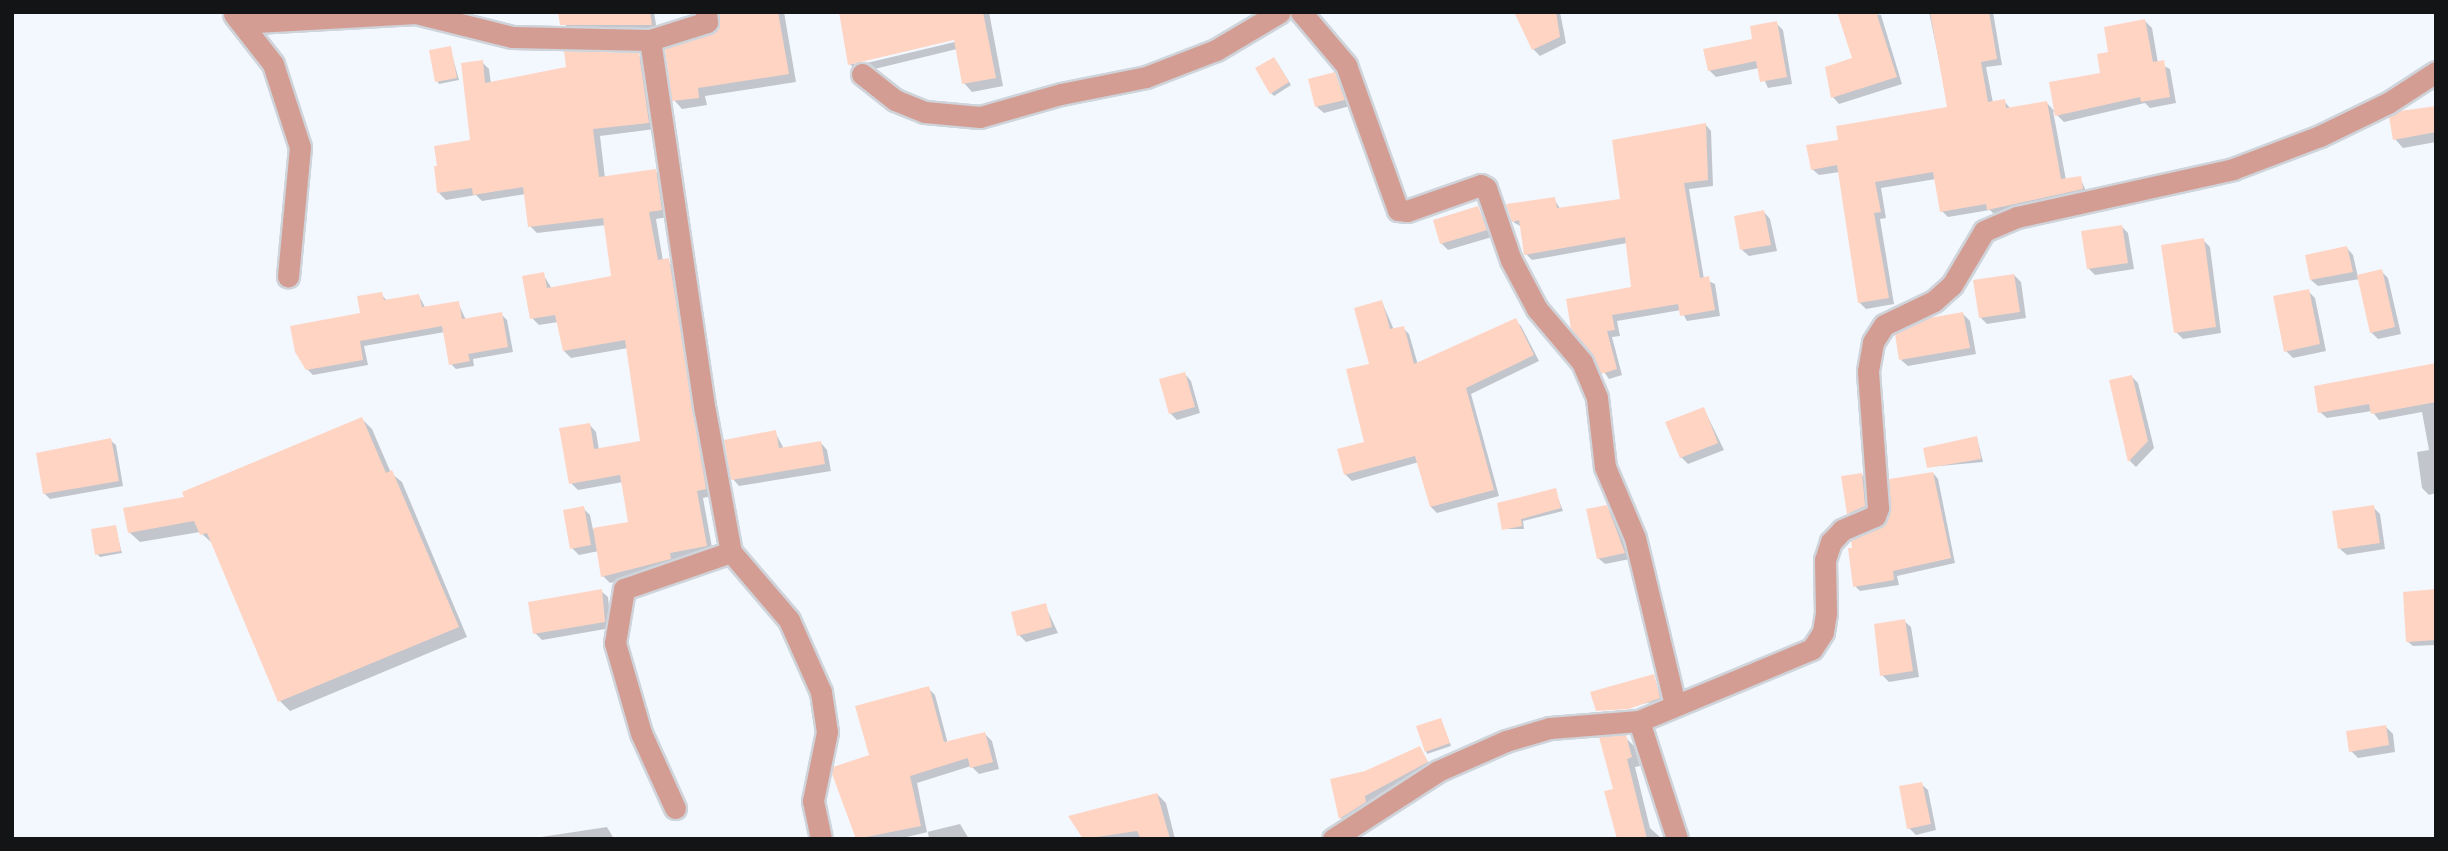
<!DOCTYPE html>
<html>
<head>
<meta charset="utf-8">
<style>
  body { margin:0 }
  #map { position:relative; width:2448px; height:851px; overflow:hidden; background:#f3f8ff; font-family:Lora,serif }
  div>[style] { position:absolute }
  .shadow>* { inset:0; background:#0003 }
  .building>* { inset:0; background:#ffd4c3 }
  .roads { filter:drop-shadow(2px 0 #cfd4da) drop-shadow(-2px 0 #cfd4da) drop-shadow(0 2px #cfd4da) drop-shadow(0 -2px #cfd4da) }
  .minor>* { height:21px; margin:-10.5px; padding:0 10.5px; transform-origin:10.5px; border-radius:10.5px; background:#d49d93 }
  span { translate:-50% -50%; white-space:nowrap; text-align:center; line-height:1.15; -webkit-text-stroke:5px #fff; paint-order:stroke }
  .frame { position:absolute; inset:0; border:14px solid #121416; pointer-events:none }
</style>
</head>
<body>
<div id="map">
  <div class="shadow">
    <i style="clip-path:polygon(560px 12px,654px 12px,657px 31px,568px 30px)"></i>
    <i style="clip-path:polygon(720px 12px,784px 12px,796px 82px,705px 96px,707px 105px,682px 109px,674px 100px,722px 22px)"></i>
    <i style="clip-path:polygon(evenodd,841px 12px,989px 12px,1003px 86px,972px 92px,964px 83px,957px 49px,858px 73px,850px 64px,841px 12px,962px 37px,963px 40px,854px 66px,854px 62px,962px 37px)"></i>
    <i style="clip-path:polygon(1521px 12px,1560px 12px,1566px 43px,1540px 56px,1533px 49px)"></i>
    <i style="clip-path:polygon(1862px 12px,1881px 15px,1902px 84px,1839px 104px,1833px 97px,1854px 59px)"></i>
    <i style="clip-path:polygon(1929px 12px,1993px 12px,2002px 65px,1986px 67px,1993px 103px,2004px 101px,2010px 108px,2047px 103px,2056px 113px,2102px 74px,2110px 54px,2145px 21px,2152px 28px,2158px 63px,2170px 69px,2176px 103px,2150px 108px,2145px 103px,2064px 122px,2053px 111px,2066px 180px,2080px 178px,2088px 195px,1995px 215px,1990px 210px,1948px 217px,1942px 211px,1936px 179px,1881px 188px,1886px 218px,1880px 219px,1894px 304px,1866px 309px,1859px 302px,1840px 172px,1819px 175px,1812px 169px,1840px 141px,1949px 108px)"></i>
    <i style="clip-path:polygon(1776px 23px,1783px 30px,1792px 84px,1768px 88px,1759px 68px,1716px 77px,1709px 70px)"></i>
    <i style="clip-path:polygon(450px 48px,459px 80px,439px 84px,437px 81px)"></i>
    <i style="clip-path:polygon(638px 55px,645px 62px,655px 129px,600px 136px,605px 178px,655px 171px,662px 178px,668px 217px,656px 219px,663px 261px,676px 267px,712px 496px,703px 498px,713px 553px,676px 560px,677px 566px,610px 583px,603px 576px,599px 551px,579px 555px,572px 548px,583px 508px,590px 515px,593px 530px,630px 523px,623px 482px,578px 490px,571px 483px,589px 424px,596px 432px,599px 450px,642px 442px,628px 348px,571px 358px,564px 351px,558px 322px,539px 325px,532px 318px,543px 274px,552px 289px,613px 278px,606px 225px,537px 233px,530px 226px,526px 194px,482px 201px,476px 195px,446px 200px,439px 193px,472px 142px,482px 62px,489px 69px,491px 84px)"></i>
    <i style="clip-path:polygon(1277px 62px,1291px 85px,1274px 96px,1271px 93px)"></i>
    <i style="clip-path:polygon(1334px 74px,1350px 106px,1324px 113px,1317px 107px)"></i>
    <i style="clip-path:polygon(2436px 106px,2436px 142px,2403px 148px,2395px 139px)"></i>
    <i style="clip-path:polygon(1706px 125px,1711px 131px,1713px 186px,1689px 189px,1704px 279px,1715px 284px,1720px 316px,1687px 321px,1681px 310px,1617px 321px,1620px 336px,1612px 337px,1622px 375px,1609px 379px,1573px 328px,1633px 289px,1627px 243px,1532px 260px,1526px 254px,1522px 227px,1513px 222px,1554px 199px,1561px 210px,1622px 201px)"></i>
    <i style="clip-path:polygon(1478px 208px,1492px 237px,1448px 250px,1441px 243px)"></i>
    <i style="clip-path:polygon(1764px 212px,1770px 219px,1777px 251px,1749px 256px,1742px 250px)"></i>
    <i style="clip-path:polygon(2122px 227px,2128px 233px,2134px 269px,2095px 275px,2088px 268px)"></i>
    <i style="clip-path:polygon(2203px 240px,2210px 247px,2221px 333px,2183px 339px,2176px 332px)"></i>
    <i style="clip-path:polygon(2347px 248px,2353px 255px,2358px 277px,2381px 271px,2388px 278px,2401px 334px,2378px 339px,2371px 332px,2360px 279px,2318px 286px,2311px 280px)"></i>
    <i style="clip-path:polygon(2014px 275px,2021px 282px,2026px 318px,1987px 324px,1980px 317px)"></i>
    <i style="clip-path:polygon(2308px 291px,2315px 298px,2326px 351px,2293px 358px,2286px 351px)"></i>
    <i style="clip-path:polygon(381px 294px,387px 301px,419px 296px,426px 309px,458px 303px,466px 320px,501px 314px,507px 320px,513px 352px,473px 359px,474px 366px,456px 369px,451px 364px,445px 332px,364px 346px,368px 365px,313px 375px,307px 369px)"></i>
    <i style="clip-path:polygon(1382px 302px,1394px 330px,1403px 328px,1409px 334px,1418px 365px,1515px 320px,1521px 326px,1539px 361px,1471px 394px,1499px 496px,1437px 513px,1431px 507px,1419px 462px,1352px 481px,1346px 475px,1339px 450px,1366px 443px,1371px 365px)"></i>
    <i style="clip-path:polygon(1963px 314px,1970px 321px,1976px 354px,1908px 366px,1901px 360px)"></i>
    <i style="clip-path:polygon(2436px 365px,2436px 493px,2429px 495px,2422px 488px,2417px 452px,2429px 450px,2422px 412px,2379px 420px,2372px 411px,2327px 418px,2320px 412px)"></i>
    <i style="clip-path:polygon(1185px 374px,1191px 381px,1200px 413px,1177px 420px,1170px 413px)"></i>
    <i style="clip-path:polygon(2132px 377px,2138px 383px,2154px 448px,2136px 467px,2130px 461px,2111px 381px)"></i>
    <i style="clip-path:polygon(1704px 409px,1724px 450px,1688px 464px,1681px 457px)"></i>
    <i style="clip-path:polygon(362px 419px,372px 429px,391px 473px,402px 482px,467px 637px,290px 711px,280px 701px,213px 544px,200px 532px,140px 542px,129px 532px,187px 499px)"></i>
    <i style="clip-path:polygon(775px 432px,784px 449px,821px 443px,827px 450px,831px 471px,739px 486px,733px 479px)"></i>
    <i style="clip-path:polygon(1977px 438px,1983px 462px,1929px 467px)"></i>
    <i style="clip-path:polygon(110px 440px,116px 445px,123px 486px,50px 499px,44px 493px)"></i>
    <i style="clip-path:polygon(1933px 473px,1938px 479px,1955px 563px,1897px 576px,1899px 585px,1860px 591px,1855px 586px,1889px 522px)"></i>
    <i style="clip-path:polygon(1862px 475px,1868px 481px,1871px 513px,1855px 519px,1849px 513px)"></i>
    <i style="clip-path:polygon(1555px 490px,1563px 511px,1523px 521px,1524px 529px,1503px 529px)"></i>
    <i style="clip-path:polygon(1606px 507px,1613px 514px,1630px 559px,1605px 564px,1598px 558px)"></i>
    <i style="clip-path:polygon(2373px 507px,2380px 514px,2385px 549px,2347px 555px,2340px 549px)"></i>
    <i style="clip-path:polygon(115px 527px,122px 553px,100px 557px,97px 554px)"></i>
    <i style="clip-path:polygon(601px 591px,608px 597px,611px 628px,542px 640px,535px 633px)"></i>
    <i style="clip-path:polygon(2436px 591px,2436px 645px,2413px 646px,2407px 641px)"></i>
    <i style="clip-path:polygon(1045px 605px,1058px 633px,1026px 642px,1019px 635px)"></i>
    <i style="clip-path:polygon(1904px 621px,1911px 627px,1919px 677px,1889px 682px,1882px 675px)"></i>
    <i style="clip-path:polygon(1654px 676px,1662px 701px,1598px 710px)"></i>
    <i style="clip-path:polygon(928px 688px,935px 695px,948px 744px,985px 734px,992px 741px,999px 769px,979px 774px,971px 766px,917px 783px,927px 832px,960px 824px,969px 839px,929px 839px,928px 832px,898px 839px,858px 839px,871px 756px)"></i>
    <i style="clip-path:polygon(1441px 720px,1451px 746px,1427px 754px,1419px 727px)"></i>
    <i style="clip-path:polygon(2386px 727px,2393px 734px,2395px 752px,2358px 758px,2351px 751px)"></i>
    <i style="clip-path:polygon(1625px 737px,1634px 746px,1640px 766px,1635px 767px,1650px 828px,1662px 839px,1617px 839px,1615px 790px)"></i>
    <i style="clip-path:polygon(1419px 748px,1433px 769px,1347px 825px,1341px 818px,1332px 780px,1365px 773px)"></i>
    <i style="clip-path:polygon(1921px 784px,1928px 790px,1936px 830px,1916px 835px,1909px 828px)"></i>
    <i style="clip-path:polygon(1157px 794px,1166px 803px,1175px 839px,1085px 839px,1071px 817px)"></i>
    <i style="clip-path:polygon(607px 827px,614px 839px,541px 839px,541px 837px)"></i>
  </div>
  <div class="building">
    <i style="clip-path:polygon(558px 12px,650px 12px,652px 25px,560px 25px)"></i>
    <i style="clip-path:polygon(719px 12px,778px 12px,789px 74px,698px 88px,699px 98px,672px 101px,665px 49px,716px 32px)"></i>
    <i style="clip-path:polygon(839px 12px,983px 12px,996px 78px,962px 84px,954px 40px,848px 65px)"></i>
    <i style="clip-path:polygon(1514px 12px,1556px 12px,1560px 37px,1532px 50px)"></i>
    <i style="clip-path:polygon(1837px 12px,1876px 12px,1897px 77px,1831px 98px,1825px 67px,1852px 58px)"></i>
    <i style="clip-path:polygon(1930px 12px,1989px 12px,1997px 59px,1981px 62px,1988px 102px,2005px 99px,2006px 108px,2047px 101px,2061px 179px,2081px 176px,2083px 189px,1987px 210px,1986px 204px,1940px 212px,1933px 172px,1875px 182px,1881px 212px,1874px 213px,1889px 298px,1858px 303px,1837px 165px,1811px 170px,1806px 145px,1838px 140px,1836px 126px,1947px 107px)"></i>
    <i style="clip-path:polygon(2145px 19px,2153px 62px,2164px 60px,2170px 97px,2141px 102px,2140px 97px,2055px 116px,2049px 82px,2100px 73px,2097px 54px,2108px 52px,2104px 27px)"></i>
    <i style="clip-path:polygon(1777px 21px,1787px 77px,1760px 82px,1756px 61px,1708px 71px,1703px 49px,1752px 39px,1750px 26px)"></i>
    <i style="clip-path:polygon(451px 46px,457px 78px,435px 82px,429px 50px)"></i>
    <i style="clip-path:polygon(564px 51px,639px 53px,649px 123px,593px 129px,599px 177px,656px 169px,662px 210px,649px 212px,658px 260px,669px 258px,706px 489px,697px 491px,707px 546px,670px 553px,671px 559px,601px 577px,593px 528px,628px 522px,620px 475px,569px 484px,559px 428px,590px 423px,594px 449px,640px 441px,625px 340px,563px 351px,555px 315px,530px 319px,522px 276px,544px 272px,547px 288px,611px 276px,603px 218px,528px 227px,523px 187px,473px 195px,472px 188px,437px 193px,434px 166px,437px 166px,434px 146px,470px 140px,461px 63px,483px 60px,485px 83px,566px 67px)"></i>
    <i style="clip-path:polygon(1274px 57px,1289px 82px,1270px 94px,1255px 68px)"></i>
    <i style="clip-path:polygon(1335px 72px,1345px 100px,1315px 107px,1308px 79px)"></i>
    <i style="clip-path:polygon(2436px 106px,2436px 132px,2393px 140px,2389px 117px,2400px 111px)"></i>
    <i style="clip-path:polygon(1706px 123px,1708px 180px,1684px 183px,1700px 278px,1709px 276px,1715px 310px,1680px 316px,1678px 304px,1612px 315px,1615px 330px,1607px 331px,1617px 369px,1601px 374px,1592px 354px,1571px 329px,1566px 299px,1631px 287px,1625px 237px,1524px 255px,1519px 220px,1512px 222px,1506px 204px,1555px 197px,1557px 208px,1620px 199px,1612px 140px)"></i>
    <i style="clip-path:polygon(1478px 206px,1487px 230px,1440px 244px,1433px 220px)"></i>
    <i style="clip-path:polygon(1764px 210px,1771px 245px,1740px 250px,1734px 216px)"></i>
    <i style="clip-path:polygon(2122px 225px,2128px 263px,2087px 269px,2081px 231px)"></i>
    <i style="clip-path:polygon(2204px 238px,2216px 327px,2174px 333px,2161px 245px)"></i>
    <i style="clip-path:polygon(2347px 246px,2353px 272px,2310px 280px,2305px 255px)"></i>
    <i style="clip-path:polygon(2382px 269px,2395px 327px,2370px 333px,2357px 275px)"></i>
    <i style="clip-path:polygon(2014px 274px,2020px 312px,1979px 318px,1973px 280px)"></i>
    <i style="clip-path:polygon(2309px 289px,2320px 344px,2284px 352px,2273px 296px)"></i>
    <i style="clip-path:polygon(382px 292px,384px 300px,419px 294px,422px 307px,459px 301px,462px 319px,502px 312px,508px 347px,468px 354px,470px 361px,449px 365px,442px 326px,360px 341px,363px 360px,306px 370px,295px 352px,290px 326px,360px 313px,357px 296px)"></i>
    <i style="clip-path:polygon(1382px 300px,1390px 329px,1404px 326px,1414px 364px,1516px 318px,1534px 355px,1466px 388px,1494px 490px,1430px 507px,1415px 456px,1344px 475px,1337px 449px,1364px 442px,1346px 369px,1369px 364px,1354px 308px)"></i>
    <i style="clip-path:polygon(1963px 312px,1970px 348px,1899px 360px,1895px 334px,1929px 318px)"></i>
    <i style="clip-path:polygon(2436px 363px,2436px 402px,2371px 414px,2369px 404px,2318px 413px,2314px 386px)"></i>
    <i style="clip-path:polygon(1185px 372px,1195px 407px,1169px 414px,1159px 379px)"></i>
    <i style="clip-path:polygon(2132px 375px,2148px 441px,2128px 462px,2109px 380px)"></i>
    <i style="clip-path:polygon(1704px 407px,1718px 443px,1680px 458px,1665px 422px)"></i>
    <i style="clip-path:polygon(362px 417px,386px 473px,392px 470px,459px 627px,278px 702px,207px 533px,200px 535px,194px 521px,128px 533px,123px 508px,184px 497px,182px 492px)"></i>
    <i style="clip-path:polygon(776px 430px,779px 448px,821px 441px,825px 464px,731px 480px,724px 440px)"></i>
    <i style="clip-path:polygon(1977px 436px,1981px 459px,1927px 468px,1923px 448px)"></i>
    <i style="clip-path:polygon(111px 438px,119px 481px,43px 494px,36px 453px)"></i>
    <i style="clip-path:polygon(1933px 472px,1951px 558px,1893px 571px,1894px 580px,1853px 587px,1848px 548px,1852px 548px,1851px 541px,1887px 521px,1889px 479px)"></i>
    <i style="clip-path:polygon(1862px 473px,1865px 506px,1847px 514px,1841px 476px)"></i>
    <i style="clip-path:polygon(1556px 488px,1561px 508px,1521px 519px,1522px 526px,1502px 530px,1497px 503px)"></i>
    <i style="clip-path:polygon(1607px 505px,1625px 553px,1597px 559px,1586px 509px)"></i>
    <i style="clip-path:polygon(2374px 505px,2380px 543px,2338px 549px,2332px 511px)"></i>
    <i style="clip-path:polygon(584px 506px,591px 545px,570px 549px,563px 510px)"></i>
    <i style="clip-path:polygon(116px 525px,121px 551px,95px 555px,91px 529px)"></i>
    <i style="clip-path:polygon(602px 589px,605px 622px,533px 634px,528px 602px)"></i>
    <i style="clip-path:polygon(2436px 589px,2436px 640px,2406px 642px,2403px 592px)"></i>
    <i style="clip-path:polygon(1046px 603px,1052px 627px,1017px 636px,1011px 612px)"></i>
    <i style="clip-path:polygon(1905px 619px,1913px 671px,1880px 676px,1874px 624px)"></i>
    <i style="clip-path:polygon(1654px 674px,1660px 698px,1629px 709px,1596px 711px,1590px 692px)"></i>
    <i style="clip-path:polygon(929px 686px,944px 742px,985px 732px,993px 762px,970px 768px,968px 758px,910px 776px,921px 826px,856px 839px,832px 774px,833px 767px,869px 755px,855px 706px)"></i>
    <i style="clip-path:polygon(1441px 718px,1450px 743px,1425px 752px,1416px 726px)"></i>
    <i style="clip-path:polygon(2386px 725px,2389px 745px,2349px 752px,2346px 731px)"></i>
    <i style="clip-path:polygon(1626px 735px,1632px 757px,1627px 759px,1647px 839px,1617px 839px,1604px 791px,1613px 789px,1599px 737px)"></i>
    <i style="clip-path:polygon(1420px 746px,1428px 762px,1365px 796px,1366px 802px,1339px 819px,1330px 779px,1365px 771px)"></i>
    <i style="clip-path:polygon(1922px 782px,1931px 824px,1907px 829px,1899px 786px)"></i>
    <i style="clip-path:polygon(1157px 793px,1170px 839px,1141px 839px,1137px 831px,1083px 839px,1068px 816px)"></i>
  </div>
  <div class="roads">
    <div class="minor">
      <i style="left:238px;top:12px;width:21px;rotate:29deg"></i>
      <i style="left:256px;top:22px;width:160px;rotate:-3.2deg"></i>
      <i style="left:416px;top:13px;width:99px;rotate:14deg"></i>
      <i style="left:512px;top:37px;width:138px;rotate:1.2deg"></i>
      <i style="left:650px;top:40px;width:375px;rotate:81.6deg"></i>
      <i style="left:705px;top:411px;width:143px;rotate:79.6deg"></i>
      <i style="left:731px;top:552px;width:89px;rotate:49.5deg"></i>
      <i style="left:789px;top:620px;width:79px;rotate:66deg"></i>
      <i style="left:821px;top:692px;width:40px;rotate:81.5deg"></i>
      <i style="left:827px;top:732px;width:70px;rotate:101.5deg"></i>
      <i style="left:813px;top:801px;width:39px;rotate:78deg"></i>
      <i style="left:1301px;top:12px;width:70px;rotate:49.7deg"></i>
      <i style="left:1346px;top:65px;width:154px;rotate:70.3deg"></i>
      <i style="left:1398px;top:210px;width:9px;rotate:6deg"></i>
      <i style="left:1407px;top:211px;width:78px;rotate:-19.4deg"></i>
      <i style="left:1481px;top:185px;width:6px;rotate:31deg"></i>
      <i style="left:1486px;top:188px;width:76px;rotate:70.9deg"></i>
      <i style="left:1511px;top:260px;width:55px;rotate:62deg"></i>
      <i style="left:1537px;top:309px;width:70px;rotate:49.7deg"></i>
      <i style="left:1582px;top:362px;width:39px;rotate:67deg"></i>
      <i style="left:1597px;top:398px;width:69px;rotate:83.4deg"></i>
      <i style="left:1605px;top:467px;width:77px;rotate:67.1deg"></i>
      <i style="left:1635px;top:538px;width:172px;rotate:76.5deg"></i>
      <i style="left:234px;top:14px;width:63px;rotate:52deg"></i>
      <i style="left:273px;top:64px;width:87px;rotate:72deg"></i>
      <i style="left:300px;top:147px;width:130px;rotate:95.3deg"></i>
      <i style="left:650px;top:40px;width:60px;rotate:-17.5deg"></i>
      <i style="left:707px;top:22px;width:10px;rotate:-96deg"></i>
      <i style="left:862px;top:74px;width:42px;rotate:38.2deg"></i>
      <i style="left:895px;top:100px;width:32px;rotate:22deg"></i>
      <i style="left:925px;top:112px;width:55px;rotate:5.2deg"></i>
      <i style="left:980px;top:117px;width:84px;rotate:-15.9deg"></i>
      <i style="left:1061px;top:94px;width:87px;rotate:-11.3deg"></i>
      <i style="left:1146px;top:77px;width:75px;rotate:-21.1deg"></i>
      <i style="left:1216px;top:50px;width:74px;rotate:-30.7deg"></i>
      <i style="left:1639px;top:721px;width:124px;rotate:72.1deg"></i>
      <i style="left:675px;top:808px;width:82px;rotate:-114.4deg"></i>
      <i style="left:641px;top:733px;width:94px;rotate:-106.1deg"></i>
      <i style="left:615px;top:643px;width:55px;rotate:-80.5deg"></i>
      <i style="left:624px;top:589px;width:113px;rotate:-19.1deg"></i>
      <i style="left:1333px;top:839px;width:125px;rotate:-32.9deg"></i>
      <i style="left:1438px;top:771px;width:74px;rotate:-23.8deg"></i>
      <i style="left:1506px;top:741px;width:46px;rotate:-16.5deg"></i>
      <i style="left:1550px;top:728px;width:89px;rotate:-4.5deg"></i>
      <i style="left:1639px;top:721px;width:187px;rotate:-22.6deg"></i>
      <i style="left:1812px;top:649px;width:20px;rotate:-57deg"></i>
      <i style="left:1823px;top:632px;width:19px;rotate:-81deg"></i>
      <i style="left:1826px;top:613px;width:53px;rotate:-91.1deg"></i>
      <i style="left:1825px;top:560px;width:19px;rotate:-72deg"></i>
      <i style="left:1831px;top:542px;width:16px;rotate:-47deg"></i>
      <i style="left:1842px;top:530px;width:36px;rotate:-23deg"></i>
      <i style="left:1875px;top:516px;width:9px;rotate:-69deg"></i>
      <i style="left:1878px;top:508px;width:137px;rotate:-94.2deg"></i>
      <i style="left:1868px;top:371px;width:29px;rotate:-80deg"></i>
      <i style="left:1873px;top:342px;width:20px;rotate:-57deg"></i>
      <i style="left:1884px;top:325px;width:55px;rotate:-25.6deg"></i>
      <i style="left:1934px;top:301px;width:24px;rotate:-42deg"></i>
      <i style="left:1952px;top:285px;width:63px;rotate:-59.3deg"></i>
      <i style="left:1984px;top:231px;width:36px;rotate:-23deg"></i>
      <i style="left:2017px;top:217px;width:221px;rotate:-12.5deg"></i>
      <i style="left:2233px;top:169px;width:93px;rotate:-20.8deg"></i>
      <i style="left:2320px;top:136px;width:76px;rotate:-25.9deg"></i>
      <i style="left:2388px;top:103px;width:57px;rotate:-32.9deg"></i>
    </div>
  </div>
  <div class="frame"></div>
</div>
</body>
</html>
